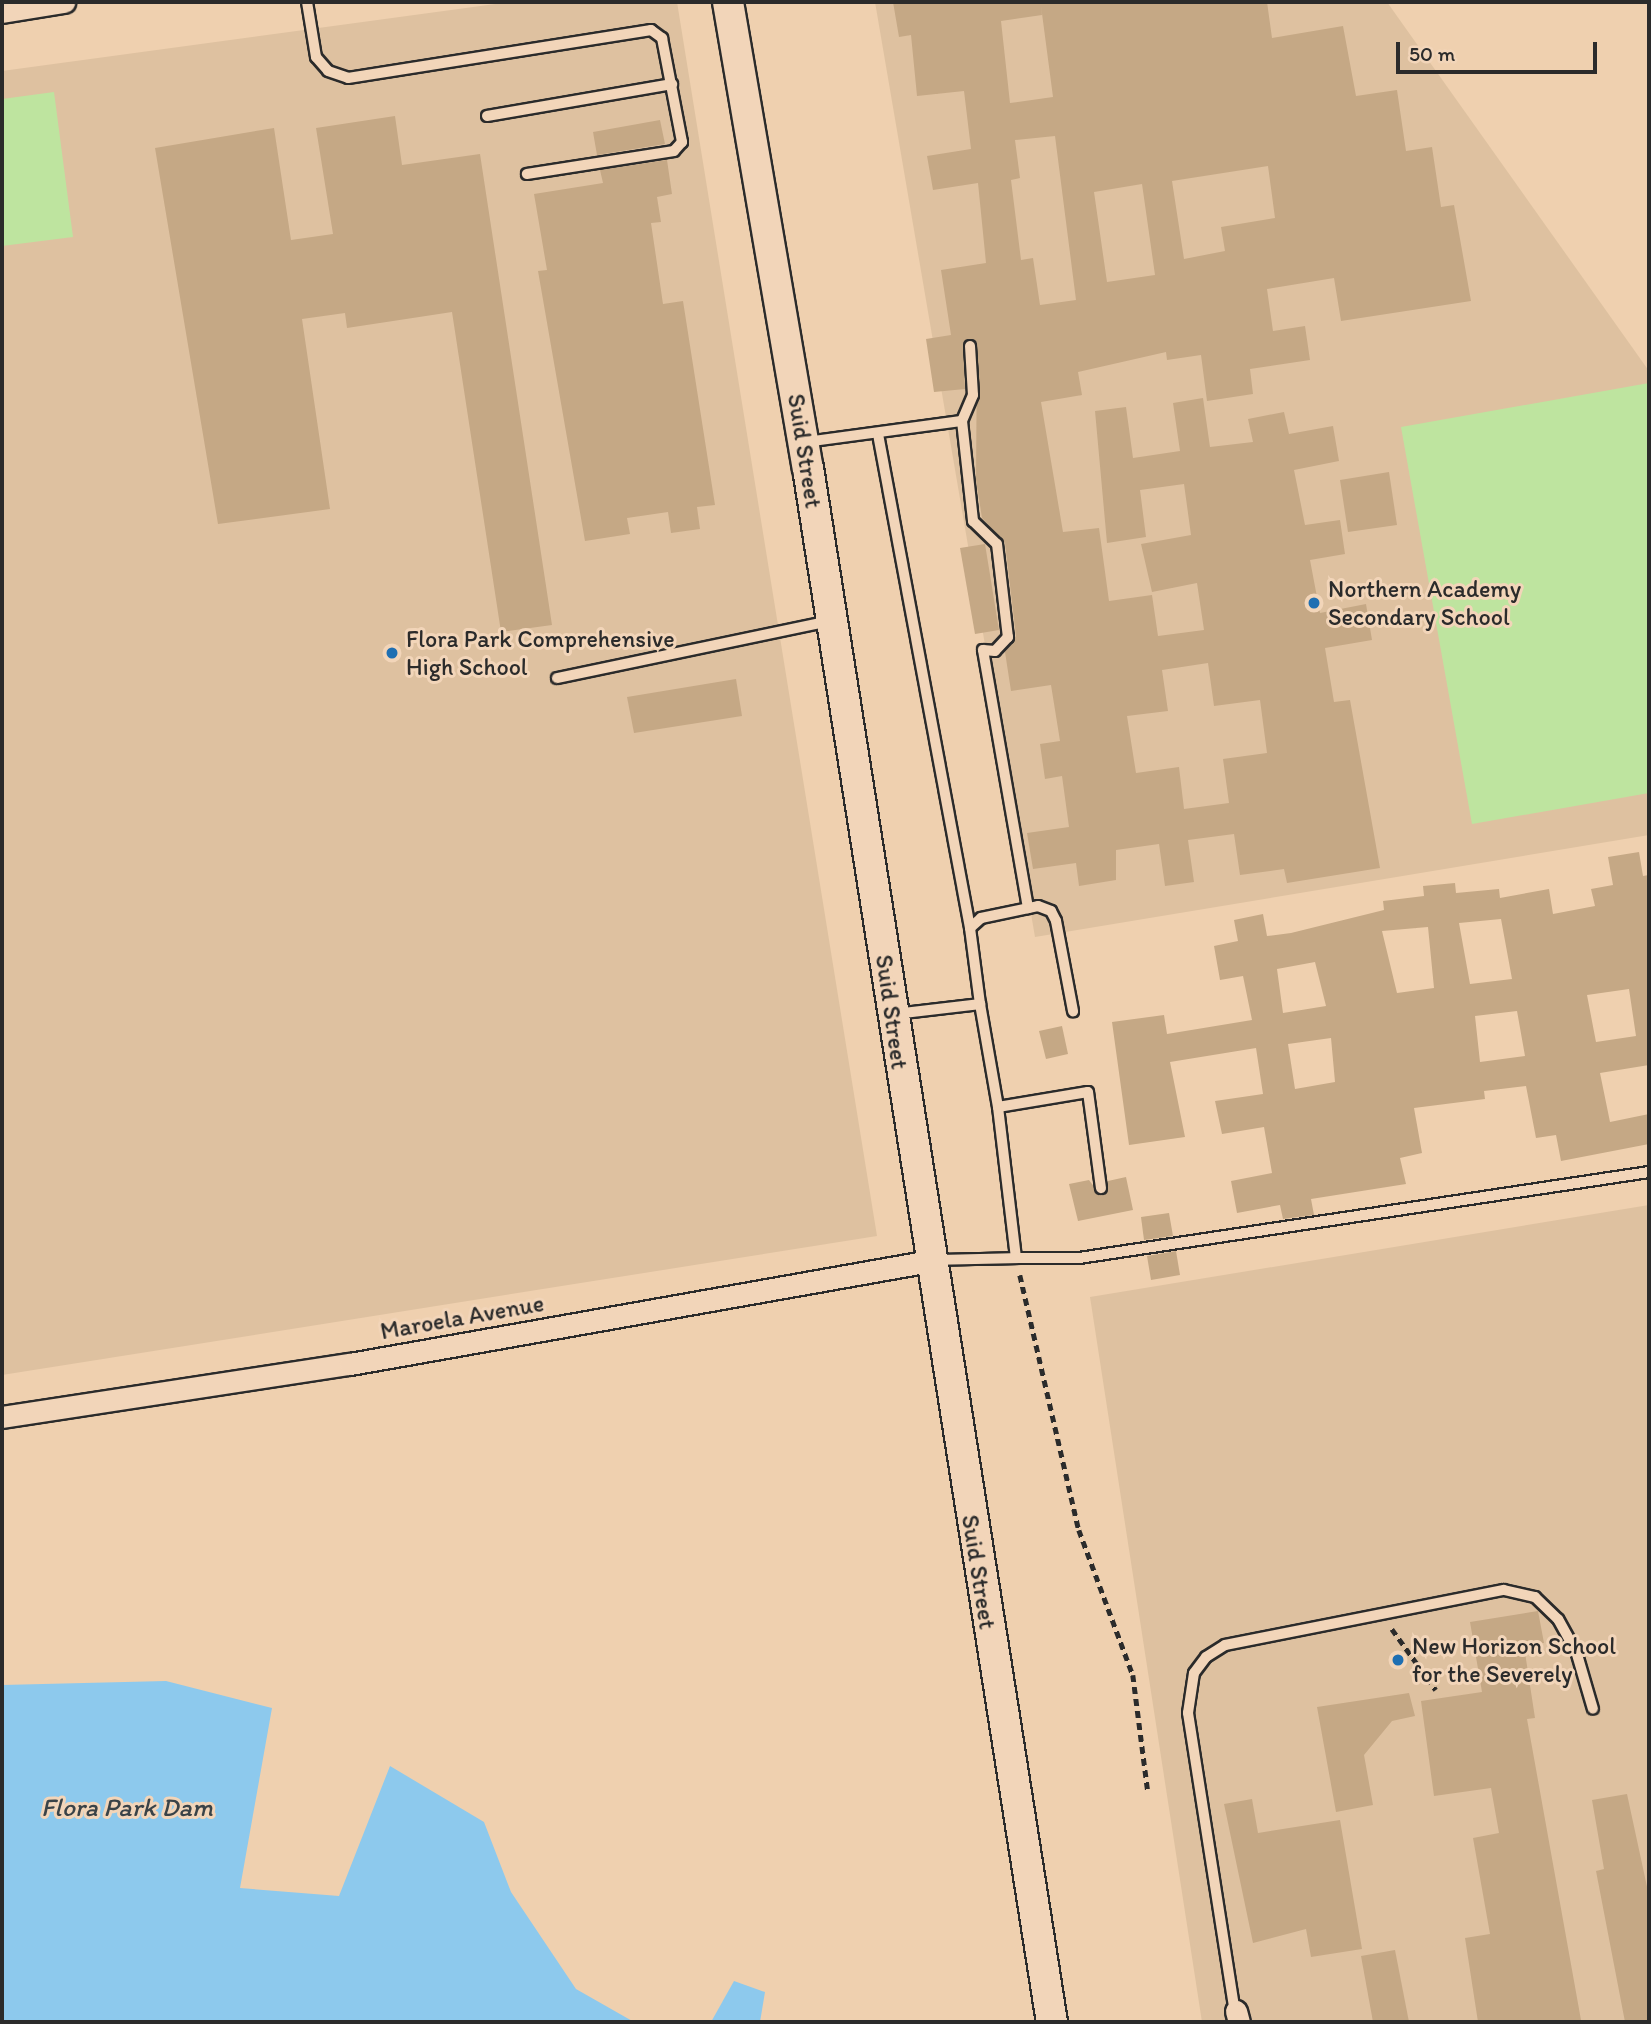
<!DOCTYPE html>
<html>
<head>
<meta charset="utf-8">
<style>
  body { margin:0 }
  #map { position:relative; width:1651px; height:2024px; overflow:hidden; background:#efd0af; font-family:Itim,sans-serif }
  div>[style] { position:absolute }
  .built>* { inset:0; background:#dec1a0 }
  .green>* { inset:0; background:#bee49f }
  .water>* { inset:0; background:#8dc9ed }
  .building>* { inset:0; background:#c5a885 }
  .path>* { height:4.5px; margin-top:-2.25px; transform-origin:0; background:repeating-linear-gradient(90deg,#2b2b2b 0 7px,transparent 0 12px) }
  .roads { filter:drop-shadow(2px 0 #2b2b2b) drop-shadow(-2px 0 #2b2b2b) drop-shadow(0 2px #2b2b2b) drop-shadow(0 -2px #2b2b2b) }
  .lane>* { height:10px; margin:-5px; padding:0 5px; transform-origin:5px; border-radius:5px; background:#f2d5b9 }
  .street>* { height:21px; margin:-10.5px; padding:0 10.5px; transform-origin:10.5px; border-radius:10.5px; background:#f2d5b9 }
  .secondary>* { height:30px; margin:-15px; padding:0 15px; transform-origin:15px; border-radius:15px; background:#f2d5b9 }
  .dots>* { width:19px; height:19px; translate:-50% -50%; box-sizing:border-box; border:4px solid #f2d5b9; border-radius:50% }
  span { translate:-50% -50%; white-space:nowrap; text-align:center; line-height:1.15; -webkit-text-stroke:6px #f2d5b9; paint-order:stroke }
  .street-label { font-size:24px; color:#2b2b2b }
  .poi-label { font-size:24px; color:#2b2b2b }
  .left { translate:0 -50%; text-align:left }
  .water-label { font-size:26px; color:#3a4348; font-style:italic }
  .frame { position:absolute; inset:0; border:4px solid #2b2b2b; pointer-events:none }
  .scale { position:absolute; left:1396px; top:42px; width:201px; height:32px; box-sizing:border-box; border:4px solid #2b2b2b; border-top:0; padding-left:9px; font-size:21px; line-height:24px; white-space:nowrap; color:#2b2b2b; -webkit-text-stroke:5px #f2d5b9; paint-order:stroke }
</style>
</head>
<body>
<div id="map">
  <div class="built">
    <i style="clip-path:polygon(510px 2px,677px 2px,877px 1236px,2px 1375px,2px 71px)"></i>
    <i style="clip-path:polygon(875px 2px,1387px 2px,1649px 371px,1649px 835px,1035px 937px)"></i>
    <i style="clip-path:polygon(1649px 1205px,1649px 2022px,1202px 2022px,1090px 1297px)"></i>
  </div>
  <div class="green">
    <i style="clip-path:polygon(54px 92px,73px 237px,2px 246px,2px 99px)"></i>
    <i style="clip-path:polygon(1649px 383px,1649px 793px,1472px 824px,1401px 427px)"></i>
  </div>
  <div class="water">
    <i style="clip-path:polygon(166px 1681px,272px 1708px,240px 1888px,339px 1896px,390px 1766px,484px 1822px,511px 1892px,576px 1989px,634px 2022px,2px 2022px,2px 1685px)"></i>
    <i style="clip-path:polygon(734px 1981px,765px 1992px,760px 2022px,711px 2022px)"></i>
  </div>
  <div class="building">
    <i style="clip-path:polygon(evenodd,893px 2px,1267px 2px,1272px 38px,1343px 26px,1356px 96px,1397px 90px,1406px 151px,1432px 147px,1441px 207px,1454px 205px,1471px 301px,1341px 321px,1334px 278px,1267px 289px,1273px 331px,1305px 326px,1310px 360px,1250px 369px,1253px 394px,1207px 401px,1201px 355px,1167px 360px,1166px 352px,1078px 372px,1082px 395px,1041px 402px,1063px 532px,1099px 528px,1109px 601px,1152px 595px,1158px 636px,1204px 630px,1197px 583px,1152px 592px,1141px 544px,1191px 535px,1184px 484px,1140px 490px,1146px 537px,1107px 543px,1095px 411px,1126px 407px,1133px 458px,1180px 451px,1173px 403px,1203px 398px,1210px 447px,1253px 442px,1248px 419px,1284px 412px,1289px 434px,1333px 426px,1339px 461px,1294px 470px,1305px 525px,1340px 520px,1345px 554px,1310px 560px,1320px 613px,1366px 604px,1372px 640px,1325px 648px,1334px 702px,1350px 700px,1380px 868px,1287px 883px,1284px 869px,1240px 875px,1234px 834px,1188px 840px,1194px 882px,1165px 886px,1159px 844px,1116px 850px,1116px 880px,1079px 886px,1076px 863px,1033px 869px,1027px 833px,1069px 827px,1062px 776px,1045px 779px,1040px 744px,1060px 741px,1051px 685px,1011px 691px,1005px 652px,1016px 636px,1005px 543px,982px 518px,976px 480px,977px 342px,963px 343px,965px 389px,934px 392px,926px 339px,951px 335px,941px 270px,986px 263px,978px 183px,933px 190px,927px 156px,971px 149px,964px 91px,917px 96px,911px 35px,899px 37px,893px 2px,1041px 6px,1053px 97px,1010px 103px,1001px 21px,1042px 15px,1041px 6px,893px 2px,1055px 136px,1076px 300px,1040px 305px,1033px 258px,1021px 260px,1011px 180px,1020px 178px,1015px 140px,1055px 136px,893px 2px,1268px 166px,1275px 218px,1221px 227px,1225px 251px,1184px 259px,1172px 181px,1268px 166px,893px 2px,1142px 184px,1155px 275px,1107px 282px,1094px 192px,1142px 184px,893px 2px,1208px 663px,1214px 706px,1260px 700px,1267px 753px,1223px 759px,1229px 803px,1184px 809px,1179px 767px,1136px 773px,1127px 716px,1168px 711px,1162px 670px,1208px 663px)"></i>
    <i style="clip-path:polygon(395px 116px,402px 165px,480px 154px,552px 625px,501px 632px,452px 312px,347px 328px,345px 313px,302px 319px,330px 509px,218px 524px,155px 148px,274px 128px,291px 240px,333px 234px,316px 128px)"></i>
    <i style="clip-path:polygon(660px 120px,665px 144px,597px 155px,593px 132px)"></i>
    <i style="clip-path:polygon(667px 160px,672px 194px,657px 197px,661px 222px,651px 223px,663px 304px,683px 301px,715px 505px,697px 507px,700px 529px,671px 533px,668px 512px,627px 518px,630px 534px,585px 541px,538px 271px,547px 270px,534px 194px,603px 183px,600px 170px)"></i>
    <i style="clip-path:polygon(1389px 472px,1397px 525px,1348px 532px,1340px 480px)"></i>
    <i style="clip-path:polygon(985px 544px,999px 630px,975px 634px,960px 548px)"></i>
    <i style="clip-path:polygon(736px 679px,742px 716px,634px 733px,627px 697px)"></i>
    <i style="clip-path:polygon(evenodd,1639px 852px,1643px 876px,1649px 875px,1649px 1065px,1600px 1073px,1610px 1122px,1649px 1114px,1649px 1144px,1561px 1161px,1556px 1135px,1536px 1138px,1526px 1086px,1484px 1091px,1485px 1099px,1414px 1108px,1422px 1153px,1400px 1158px,1406px 1184px,1311px 1199px,1314px 1215px,1283px 1219px,1280px 1205px,1237px 1213px,1231px 1181px,1272px 1173px,1264px 1127px,1222px 1134px,1215px 1101px,1263px 1094px,1256px 1048px,1170px 1062px,1185px 1137px,1129px 1145px,1112px 1022px,1164px 1015px,1167px 1034px,1252px 1020px,1243px 976px,1220px 980px,1214px 946px,1238px 941px,1234px 920px,1263px 914px,1267px 936px,1291px 933px,1384px 910px,1383px 901px,1424px 896px,1423px 886px,1455px 883px,1456px 893px,1499px 889px,1500px 898px,1549px 889px,1553px 914px,1595px 906px,1591px 889px,1613px 885px,1608px 857px,1639px 852px,1501px 919px,1512px 979px,1470px 984px,1459px 923px,1501px 919px,1639px 852px,1428px 927px,1434px 988px,1397px 993px,1382px 931px,1428px 927px,1639px 852px,1315px 962px,1326px 1006px,1283px 1013px,1277px 969px,1315px 962px,1639px 852px,1629px 989px,1636px 1036px,1596px 1042px,1587px 995px,1629px 989px,1639px 852px,1517px 1011px,1525px 1056px,1480px 1062px,1475px 1016px,1517px 1011px,1639px 852px,1331px 1038px,1335px 1082px,1295px 1089px,1288px 1044px,1331px 1038px)"></i>
    <i style="clip-path:polygon(1062px 1026px,1068px 1054px,1046px 1059px,1039px 1031px)"></i>
    <i style="clip-path:polygon(1126px 1177px,1133px 1210px,1078px 1221px,1069px 1184px,1089px 1180px,1101px 1196px,1108px 1181px)"></i>
    <i style="clip-path:polygon(1169px 1213px,1173px 1236px,1144px 1240px,1141px 1217px)"></i>
    <i style="clip-path:polygon(1176px 1251px,1180px 1275px,1151px 1280px,1147px 1256px)"></i>
    <i style="clip-path:polygon(1538px 1611px,1544px 1643px,1524px 1646px,1535px 1718px,1527px 1719px,1581px 2020px,1478px 2022px,1465px 1938px,1490px 1934px,1473px 1838px,1499px 1833px,1491px 1788px,1434px 1796px,1421px 1701px,1482px 1692px,1470px 1622px)"></i>
    <i style="clip-path:polygon(1409px 1693px,1415px 1716px,1392px 1721px,1364px 1755px,1373px 1805px,1336px 1812px,1317px 1707px)"></i>
    <i style="clip-path:polygon(1627px 1794px,1649px 1896px,1649px 2022px,1625px 2022px,1596px 1871px,1604px 1869px,1592px 1800px)"></i>
    <i style="clip-path:polygon(1252px 1799px,1258px 1833px,1340px 1820px,1362px 1949px,1311px 1957px,1306px 1929px,1253px 1943px,1224px 1804px)"></i>
    <i style="clip-path:polygon(1395px 1950px,1409px 2022px,1373px 2022px,1361px 1956px)"></i>
  </div>
  <div class="path">
    <i style="left:1020px;top:1275px;width:262px;rotate:77deg"></i>
    <i style="left:1079px;top:1530px;width:155px;rotate:69.6deg"></i>
    <i style="left:1133px;top:1675px;width:118px;rotate:82.7deg"></i>
    <i style="left:1392px;top:1629px;width:75px;rotate:54.2deg"></i>
  </div>
  <div class="roads">
    <div class="lane">
      <i style="left:307px;top:2px;width:56px;rotate:80.7deg"></i>
      <i style="left:316px;top:57px;width:18px;rotate:49deg"></i>
      <i style="left:328px;top:71px;width:21px;rotate:19deg"></i>
      <i style="left:348px;top:78px;width:307px;rotate:-9deg"></i>
      <i style="left:651px;top:30px;width:14px;rotate:36deg"></i>
      <i style="left:662px;top:38px;width:106px;rotate:79.1deg"></i>
      <i style="left:682px;top:142px;width:12px;rotate:132deg"></i>
      <i style="left:674px;top:151px;width:149px;rotate:171.1deg"></i>
      <i style="left:487px;top:116px;width:188px;rotate:-9.8deg"></i>
      <i style="left:970px;top:346px;width:49px;rotate:86.5deg"></i>
      <i style="left:973px;top:395px;width:28px;rotate:113deg"></i>
      <i style="left:962px;top:421px;width:101px;rotate:83.7deg"></i>
      <i style="left:973px;top:521px;width:33px;rotate:44deg"></i>
      <i style="left:997px;top:544px;width:94px;rotate:83.3deg"></i>
      <i style="left:1008px;top:637px;width:19px;rotate:133deg"></i>
      <i style="left:995px;top:651px;width:12px;rotate:-175deg"></i>
      <i style="left:983px;top:650px;width:262px;rotate:80.1deg"></i>
      <i style="left:878px;top:434px;width:502px;rotate:79.45deg"></i>
      <i style="left:806px;top:442px;width:157px;rotate:-7.7deg"></i>
      <i style="left:557px;top:678px;width:278px;rotate:-11.8deg"></i>
      <i style="left:980px;top:1004px;width:77px;rotate:-97.5deg"></i>
      <i style="left:970px;top:928px;width:15px;rotate:-42deg"></i>
      <i style="left:981px;top:918px;width:58px;rotate:-11.9deg"></i>
      <i style="left:1038px;top:906px;width:14px;rotate:21deg"></i>
      <i style="left:1051px;top:911px;width:11px;rotate:63deg"></i>
      <i style="left:1056px;top:921px;width:92px;rotate:79.3deg"></i>
      <i style="left:895px;top:1014px;width:86px;rotate:-6.7deg"></i>
      <i style="left:980px;top:1004px;width:105px;rotate:80.1deg"></i>
      <i style="left:998px;top:1107px;width:152px;rotate:83.2deg"></i>
      <i style="left:1016px;top:1258px;width:82px;rotate:178.6deg"></i>
      <i style="left:998px;top:1107px;width:91px;rotate:-9.5deg"></i>
      <i style="left:1088px;top:1092px;width:97px;rotate:82.3deg"></i>
      <i style="left:1016px;top:1258px;width:63px"></i>
      <i style="left:1079px;top:1258px;width:576px;rotate:-8.58deg"></i>
      <i style="left:1235px;top:2013px;width:304px;rotate:-98.9deg"></i>
      <i style="left:1188px;top:1713px;width:40px;rotate:-81.5deg"></i>
      <i style="left:1194px;top:1673px;width:20px;rotate:-53deg"></i>
      <i style="left:1206px;top:1657px;width:22px;rotate:-32deg"></i>
      <i style="left:1225px;top:1645px;width:284px;rotate:-11.2deg"></i>
      <i style="left:1504px;top:1590px;width:32px;rotate:13deg"></i>
      <i style="left:1535px;top:1597px;width:32px;rotate:44deg"></i>
      <i style="left:1558px;top:1619px;width:37px;rotate:61deg"></i>
      <i style="left:1576px;top:1651px;width:60px;rotate:73.7deg"></i>
    </div>
    <div class="street">
      <i style="left:2px;top:12px;width:63px;rotate:-9.2deg"></i>
      <i style="left:2px;top:1417px;width:352px;rotate:-8.7deg"></i>
      <i style="left:350px;top:1364px;width:589px;rotate:-10.07deg"></i>
      <i style="left:1236px;top:2011px;width:11px;rotate:75deg"></i>
    </div>
    <div class="secondary">
      <i style="left:728px;top:2px;width:473px;rotate:80.3deg"></i>
      <i style="left:808px;top:468px;width:1573px;rotate:81.08deg"></i>
    </div>
  </div>
  <div class="dots">
    <i style="left:1314px;top:603px;background:#1f6fb2"></i>
    <i style="left:392px;top:653px;background:#1f6fb2"></i>
    <i style="left:1398px;top:1660px;background:#1f6fb2"></i>
  </div>
  <div class="street-label">
    <span style="left:805px;top:451px;rotate:81deg">Suid Street</span>
    <span style="left:892px;top:1012px;rotate:82deg">Suid Street</span>
    <span style="left:462px;top:1317px;rotate:-10deg">Maroela Avenue</span>
    <span style="left:979px;top:1572px;rotate:81deg">Suid Street</span>
  </div>
  <div class="poi-label">
    <span class="left" style="left:1328px;top:603px">Northern Academy<br>Secondary School</span>
    <span class="left" style="left:406px;top:653px">Flora Park Comprehensive<br>High School</span>
    <span class="left" style="left:1412px;top:1660px">New Horizon School<br>for the Severely</span>
  </div>
  <div class="water-label">
    <span style="left:127px;top:1808px">Flora Park Dam</span>
  </div>
  <div class="frame"></div>
  <div class="scale">50 m</div>
</div>
</body>
</html>
